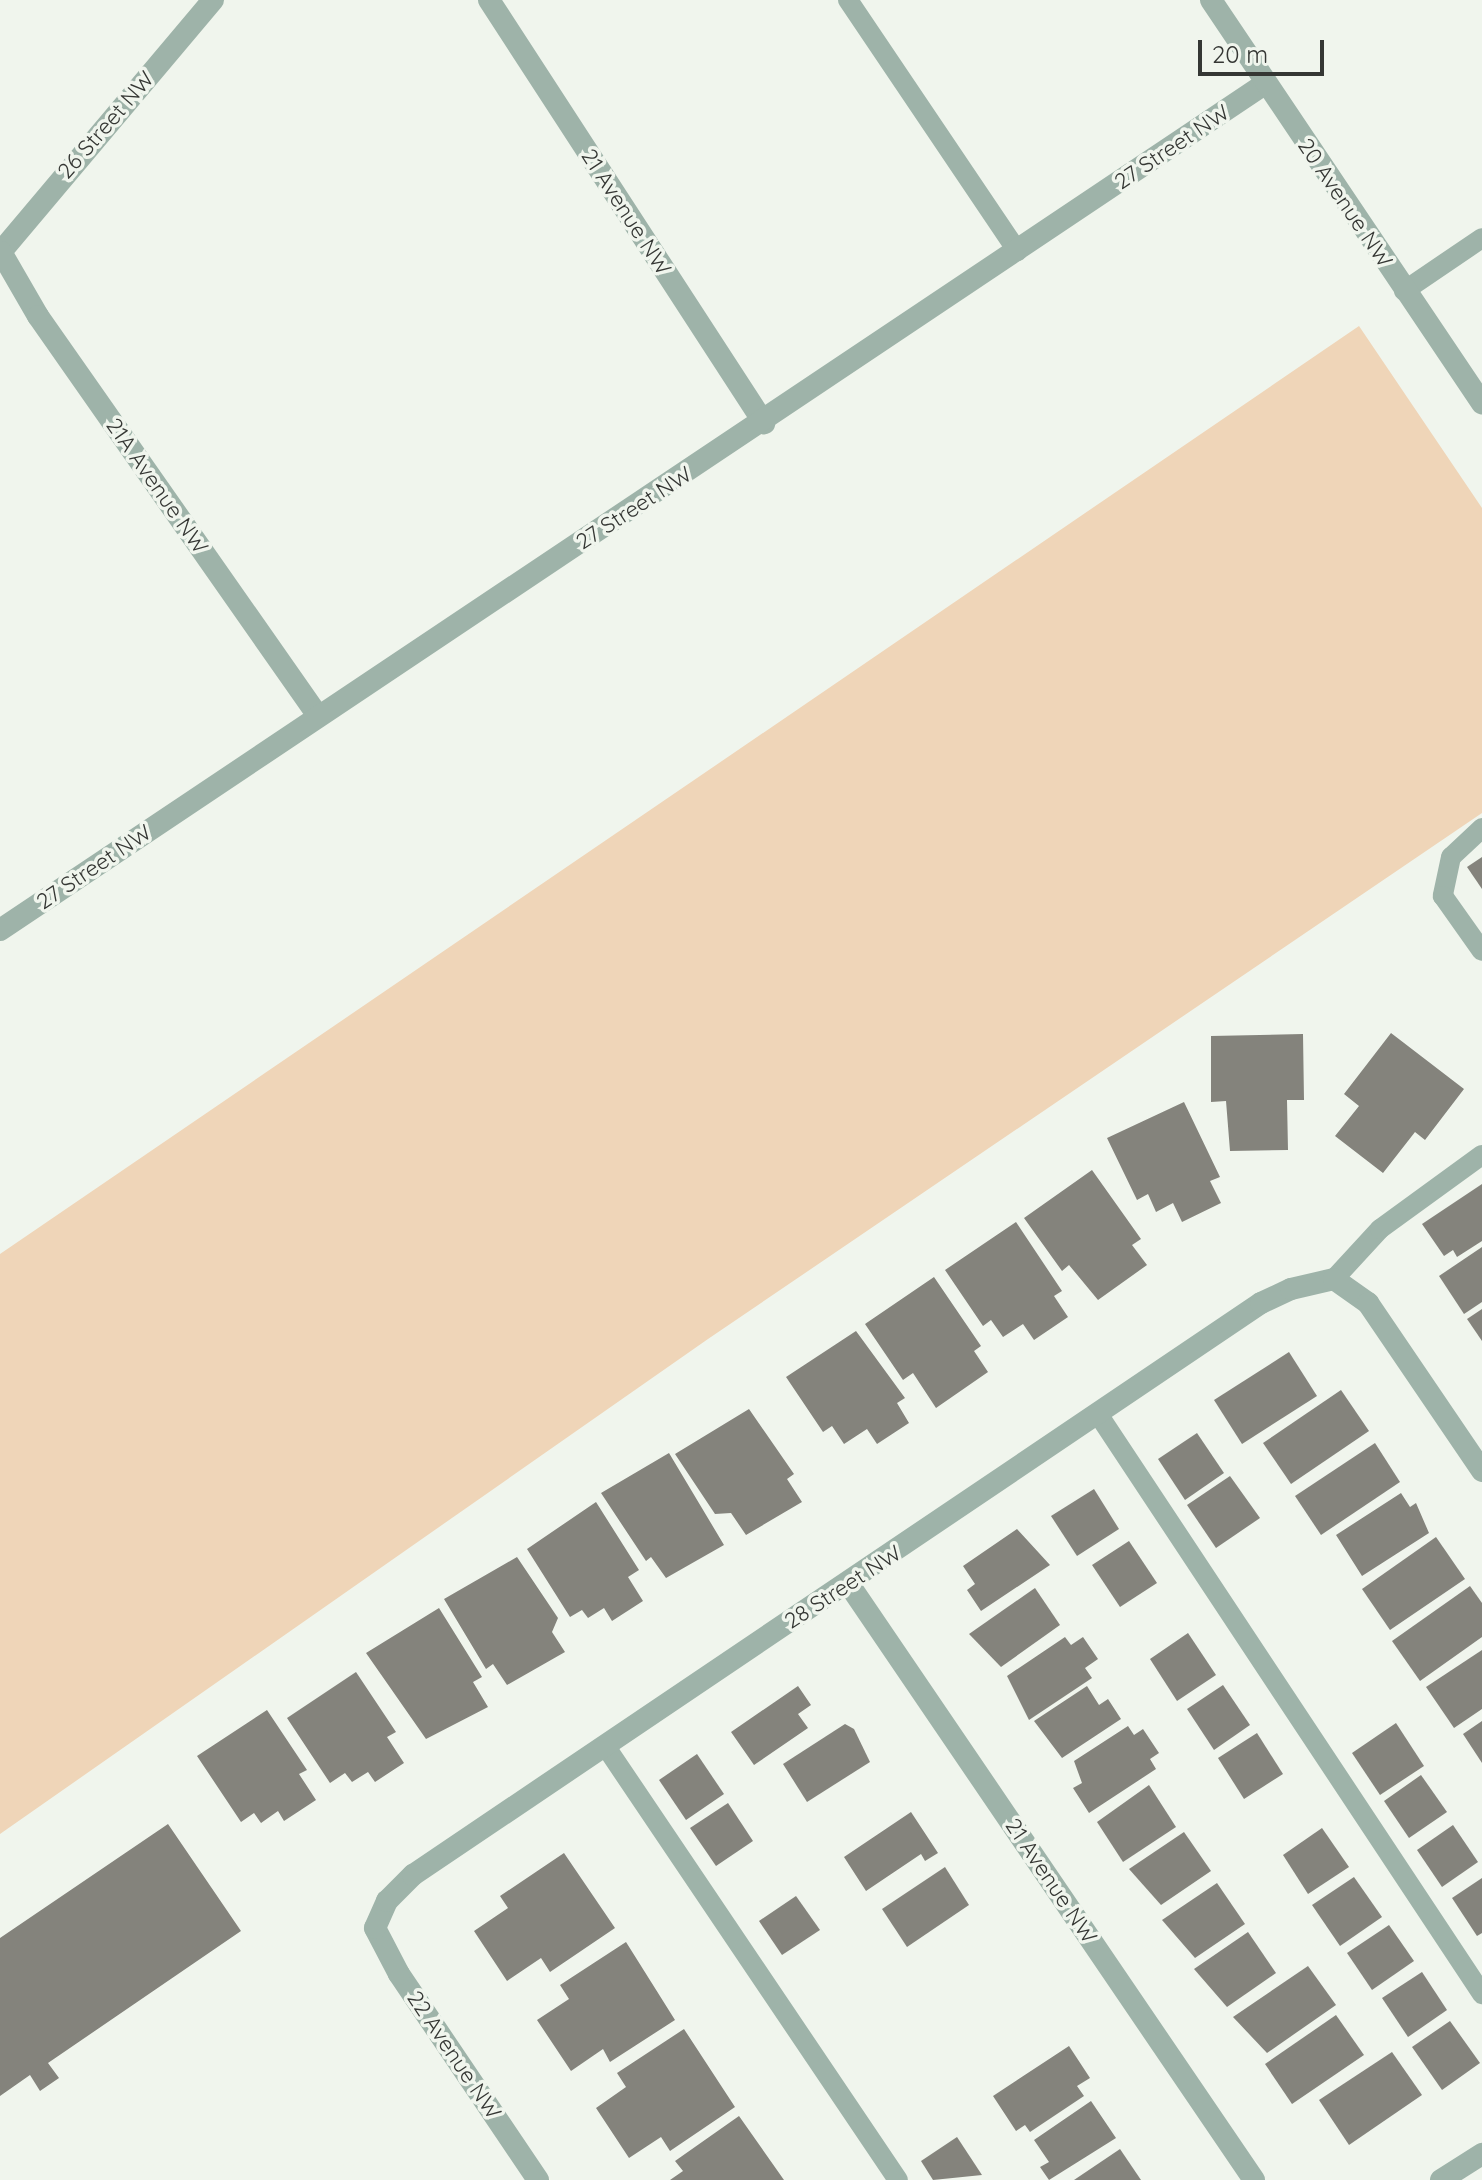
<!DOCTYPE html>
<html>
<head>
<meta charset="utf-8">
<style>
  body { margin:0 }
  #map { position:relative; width:1482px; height:2180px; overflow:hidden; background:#f0f5ed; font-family:Quicksand,sans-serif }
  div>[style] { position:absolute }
  .green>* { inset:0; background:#efd5b8 }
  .building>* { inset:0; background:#84837c }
  .service>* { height:20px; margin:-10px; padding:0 10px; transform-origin:10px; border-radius:10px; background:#9eb3a9 }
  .minor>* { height:22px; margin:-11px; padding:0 11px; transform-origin:11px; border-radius:11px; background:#9eb3a9 }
  .tertiary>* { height:22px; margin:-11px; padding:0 11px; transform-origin:11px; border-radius:11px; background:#9eb3a9 }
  span { translate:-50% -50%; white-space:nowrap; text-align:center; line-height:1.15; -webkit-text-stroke:7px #f0f5ed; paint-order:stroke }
  .street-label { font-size:22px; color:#353734 }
  .scale { position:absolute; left:1198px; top:40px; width:126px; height:36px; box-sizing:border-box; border:4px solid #353734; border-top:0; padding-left:10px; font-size:24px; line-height:28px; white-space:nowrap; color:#353734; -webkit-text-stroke:6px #f0f5ed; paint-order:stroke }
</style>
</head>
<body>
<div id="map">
  <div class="green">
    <i style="clip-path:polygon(1359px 326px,1482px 508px,1482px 813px,708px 1339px,0 1834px,0 1254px)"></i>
  </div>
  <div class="building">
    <i style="clip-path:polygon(1482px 857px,1482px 889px,1467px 867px)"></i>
    <i style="clip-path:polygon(1391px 1033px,1464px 1089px,1425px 1140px,1415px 1132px,1383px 1173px,1335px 1136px,1359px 1106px,1344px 1094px)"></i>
    <i style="clip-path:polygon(1303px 1034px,1304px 1100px,1287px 1100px,1288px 1150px,1230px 1151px,1226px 1101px,1211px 1102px,1211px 1036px)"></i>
    <i style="clip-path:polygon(1184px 1102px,1220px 1177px,1210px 1181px,1221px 1203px,1182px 1222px,1173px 1203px,1156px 1212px,1148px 1194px,1137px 1200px,1107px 1138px)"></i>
    <i style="clip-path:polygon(1092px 1170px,1141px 1239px,1132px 1245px,1147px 1265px,1098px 1300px,1069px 1265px,1062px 1271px,1024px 1218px)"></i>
    <i style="clip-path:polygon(1482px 1184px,1482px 1241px,1457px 1257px,1453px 1250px,1444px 1256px,1422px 1224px)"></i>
    <i style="clip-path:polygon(1016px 1222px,1062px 1291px,1054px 1296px,1068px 1317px,1034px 1340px,1023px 1324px,1003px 1337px,991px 1320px,983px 1326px,945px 1270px)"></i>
    <i style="clip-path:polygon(1482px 1247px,1482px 1302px,1464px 1314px,1439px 1276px)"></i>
    <i style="clip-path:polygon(934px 1277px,981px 1346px,974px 1351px,988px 1372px,936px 1408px,913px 1373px,903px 1380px,865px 1324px)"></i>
    <i style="clip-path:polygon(1482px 1309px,1482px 1341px,1467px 1319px)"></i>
    <i style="clip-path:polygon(856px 1331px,905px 1398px,897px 1403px,909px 1423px,877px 1444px,867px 1429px,844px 1444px,832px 1426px,823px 1432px,786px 1377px)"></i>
    <i style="clip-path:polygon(1289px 1352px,1317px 1396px,1242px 1444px,1214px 1400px)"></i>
    <i style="clip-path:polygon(1341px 1390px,1369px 1431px,1291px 1484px,1263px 1443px)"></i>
    <i style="clip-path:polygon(749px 1409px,794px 1474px,787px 1479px,802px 1502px,746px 1535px,731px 1513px,715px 1514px,675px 1454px)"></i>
    <i style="clip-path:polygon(1197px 1433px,1224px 1473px,1185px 1500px,1158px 1459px)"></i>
    <i style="clip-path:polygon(1375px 1443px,1400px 1482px,1321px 1535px,1295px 1496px)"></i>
    <i style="clip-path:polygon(669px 1453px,724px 1545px,666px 1578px,651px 1557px,646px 1561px,601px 1493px)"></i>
    <i style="clip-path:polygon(1230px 1476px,1260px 1518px,1216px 1548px,1187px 1505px)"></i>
    <i style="clip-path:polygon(1094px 1489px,1119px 1529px,1077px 1556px,1051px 1516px)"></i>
    <i style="clip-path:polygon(1401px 1493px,1410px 1507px,1416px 1503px,1429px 1533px,1362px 1576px,1336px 1535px)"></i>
    <i style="clip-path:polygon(596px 1502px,639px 1570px,628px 1577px,643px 1601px,612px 1621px,604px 1608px,588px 1618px,582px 1610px,570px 1617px,527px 1549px)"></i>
    <i style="clip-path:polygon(1017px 1529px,1050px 1565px,981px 1611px,967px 1590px,975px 1584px,963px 1566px)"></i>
    <i style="clip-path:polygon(1436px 1537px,1465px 1579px,1390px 1630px,1362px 1589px)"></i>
    <i style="clip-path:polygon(1129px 1541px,1157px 1583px,1120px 1607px,1092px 1565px)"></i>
    <i style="clip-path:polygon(517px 1557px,558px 1618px,552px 1632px,565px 1652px,507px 1685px,493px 1664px,486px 1669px,444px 1599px)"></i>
    <i style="clip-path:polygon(1470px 1586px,1482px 1603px,1482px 1637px,1420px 1681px,1392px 1641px)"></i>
    <i style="clip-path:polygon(1035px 1588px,1060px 1625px,1001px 1667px,969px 1634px)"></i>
    <i style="clip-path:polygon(439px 1608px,482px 1677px,473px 1682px,488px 1707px,426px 1739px,366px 1653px)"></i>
    <i style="clip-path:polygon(1188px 1633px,1216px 1675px,1177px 1701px,1150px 1659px)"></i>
    <i style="clip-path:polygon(1065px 1637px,1071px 1645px,1083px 1637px,1098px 1659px,1085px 1668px,1092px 1678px,1029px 1720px,1007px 1676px)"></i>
    <i style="clip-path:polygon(1482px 1650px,1482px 1709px,1454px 1728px,1426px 1687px)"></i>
    <i style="clip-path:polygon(356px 1672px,396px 1732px,387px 1737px,404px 1763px,375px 1782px,368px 1772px,352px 1782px,345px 1773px,330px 1783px,287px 1718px)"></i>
    <i style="clip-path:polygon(1223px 1685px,1250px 1725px,1214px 1750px,1187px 1709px)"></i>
    <i style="clip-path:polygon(798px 1686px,811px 1705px,798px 1714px,808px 1728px,754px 1765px,731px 1732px)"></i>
    <i style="clip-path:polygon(1087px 1686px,1099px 1705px,1108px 1699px,1121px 1719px,1062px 1758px,1034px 1721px)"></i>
    <i style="clip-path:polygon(267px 1710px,307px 1770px,299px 1774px,316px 1800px,284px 1821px,278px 1811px,261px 1823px,254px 1813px,241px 1822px,197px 1756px)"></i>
    <i style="clip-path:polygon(1482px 1721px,1482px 1763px,1463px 1734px)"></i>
    <i style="clip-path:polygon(1396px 1723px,1424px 1766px,1380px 1795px,1352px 1753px)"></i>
    <i style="clip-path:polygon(845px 1724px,854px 1729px,870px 1762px,807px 1802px,783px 1764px)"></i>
    <i style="clip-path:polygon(1128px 1726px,1134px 1735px,1143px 1729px,1159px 1753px,1150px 1759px,1156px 1769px,1089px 1813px,1073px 1788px,1082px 1783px,1074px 1761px)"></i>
    <i style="clip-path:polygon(1257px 1733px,1283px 1774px,1244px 1799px,1218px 1758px)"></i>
    <i style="clip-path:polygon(697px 1754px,724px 1794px,686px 1820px,659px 1780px)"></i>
    <i style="clip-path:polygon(1421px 1775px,1447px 1812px,1409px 1838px,1384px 1801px)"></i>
    <i style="clip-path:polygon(1149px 1785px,1176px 1827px,1123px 1862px,1097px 1822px)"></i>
    <i style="clip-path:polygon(728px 1803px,753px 1841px,716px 1866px,690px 1828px)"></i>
    <i style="clip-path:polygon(911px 1812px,938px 1853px,925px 1861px,921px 1854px,866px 1891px,844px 1857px)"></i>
    <i style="clip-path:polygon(168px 1824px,241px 1931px,48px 2063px,59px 2078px,40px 2091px,30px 2075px,0 2096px,0 1938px)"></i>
    <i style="clip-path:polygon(1453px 1825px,1478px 1862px,1442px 1887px,1417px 1850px)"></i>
    <i style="clip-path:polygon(1322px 1828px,1349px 1867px,1308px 1894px,1283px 1855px)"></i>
    <i style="clip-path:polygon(1184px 1832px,1211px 1871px,1161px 1905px,1129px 1869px)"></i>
    <i style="clip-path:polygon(564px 1853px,615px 1928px,550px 1972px,541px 1958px,507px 1981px,474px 1931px,508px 1908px,500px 1896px)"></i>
    <i style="clip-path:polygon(945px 1867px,969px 1905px,907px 1947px,882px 1909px)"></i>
    <i style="clip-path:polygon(1354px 1877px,1382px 1917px,1340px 1946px,1312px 1905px)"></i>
    <i style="clip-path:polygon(1482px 1878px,1482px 1933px,1477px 1936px,1452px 1898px)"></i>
    <i style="clip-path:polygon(1217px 1883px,1245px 1924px,1195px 1958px,1162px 1920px)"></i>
    <i style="clip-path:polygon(796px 1896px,820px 1930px,782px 1955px,759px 1921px)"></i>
    <i style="clip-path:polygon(1389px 1925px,1414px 1961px,1372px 1990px,1347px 1953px)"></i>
    <i style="clip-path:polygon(1248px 1932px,1276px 1973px,1227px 2007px,1194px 1969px)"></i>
    <i style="clip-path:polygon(626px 1942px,675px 2020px,610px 2062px,603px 2049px,571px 2071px,537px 2020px,569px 1999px,560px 1985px)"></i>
    <i style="clip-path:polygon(1308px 1966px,1336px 2005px,1267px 2053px,1233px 2017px)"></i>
    <i style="clip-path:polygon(1422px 1972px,1447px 2010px,1408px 2037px,1382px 1998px)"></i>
    <i style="clip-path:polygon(1336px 2015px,1364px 2055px,1292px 2104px,1265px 2064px)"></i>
    <i style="clip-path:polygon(1450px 2021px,1480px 2063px,1442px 2090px,1412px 2047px)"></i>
    <i style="clip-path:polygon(684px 2029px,735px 2107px,670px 2151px,661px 2137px,629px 2158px,596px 2108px,626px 2087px,617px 2073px)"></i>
    <i style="clip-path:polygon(1069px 2046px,1090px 2078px,1077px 2086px,1084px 2096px,1030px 2132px,1025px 2125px,1016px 2131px,993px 2096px)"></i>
    <i style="clip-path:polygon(1392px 2052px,1422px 2095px,1349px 2145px,1319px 2100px)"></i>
    <i style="clip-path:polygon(1091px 2101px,1116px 2138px,1049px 2180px,1040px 2167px,1049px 2162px,1034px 2140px)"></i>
    <i style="clip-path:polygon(739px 2116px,784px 2180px,670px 2180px,683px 2171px,675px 2161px)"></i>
    <i style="clip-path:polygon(957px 2137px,982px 2175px,933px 2180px,921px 2161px)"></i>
    <i style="clip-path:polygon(1120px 2149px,1141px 2180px,1074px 2180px)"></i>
  </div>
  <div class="service">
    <i style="left:848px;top:0;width:303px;rotate:56deg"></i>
    <i style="left:1404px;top:291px;width:94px;rotate:-34.2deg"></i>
    <i style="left:1482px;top:828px;width:42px;rotate:136.9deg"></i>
    <i style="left:1451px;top:857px;width:40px;rotate:102deg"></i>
    <i style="left:1443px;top:896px;width:67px;rotate:54.7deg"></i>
    <i style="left:1334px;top:1279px;width:68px;rotate:-47.4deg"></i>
    <i style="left:1380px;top:1229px;width:126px;rotate:-36deg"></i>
    <i style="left:1098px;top:1414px;width:696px;rotate:56.49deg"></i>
    <i style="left:606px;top:1747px;width:522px;rotate:56.01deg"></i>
  </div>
  <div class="minor">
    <i style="left:213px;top:0;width:329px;rotate:130.1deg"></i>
    <i style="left:1px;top:252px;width:74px;rotate:60deg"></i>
    <i style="left:38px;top:316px;width:488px;rotate:55deg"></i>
    <i style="left:489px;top:0;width:505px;rotate:56.97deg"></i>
    <i style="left:0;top:930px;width:1523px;rotate:-33.78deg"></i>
    <i style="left:848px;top:1583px;width:722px;rotate:55.78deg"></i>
    <i style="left:538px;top:2180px;width:249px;rotate:-124deg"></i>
    <i style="left:399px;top:1974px;width:52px;rotate:-117.6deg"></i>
    <i style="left:375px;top:1928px;width:30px;rotate:-66deg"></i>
    <i style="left:387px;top:1901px;width:37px;rotate:-45deg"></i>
    <i style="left:413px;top:1875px;width:1023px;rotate:-34deg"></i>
    <i style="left:1261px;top:1303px;width:33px;rotate:-25deg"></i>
    <i style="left:1291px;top:1289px;width:44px;rotate:-13.1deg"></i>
    <i style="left:1334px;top:1279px;width:42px;rotate:35.2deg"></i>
    <i style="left:1368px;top:1303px;width:203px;rotate:55.8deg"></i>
    <i style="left:1441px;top:2180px;width:49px;rotate:-32.4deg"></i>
  </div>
  <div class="tertiary">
    <i style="left:1211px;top:0;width:486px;rotate:56.1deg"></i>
  </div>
  <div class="street-label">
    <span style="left:106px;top:125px;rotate:-49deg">26 Street NW</span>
    <span style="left:1172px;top:147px;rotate:-34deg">27 Street NW</span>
    <span style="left:1345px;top:203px;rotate:56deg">20 Avenue NW</span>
    <span style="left:626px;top:212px;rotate:57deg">21 Avenue NW</span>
    <span style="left:157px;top:486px;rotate:55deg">21A Avenue NW</span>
    <span style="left:634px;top:508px;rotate:-33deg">27 Street NW</span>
    <span style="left:94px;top:867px;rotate:-34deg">27 Street NW</span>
    <span style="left:843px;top:1587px;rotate:-33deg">28 Street NW</span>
    <span style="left:1051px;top:1881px;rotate:56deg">21 Avenue NW</span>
    <span style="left:454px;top:2055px;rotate:56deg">22 Avenue NW</span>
  </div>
  <div class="scale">20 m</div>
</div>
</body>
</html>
